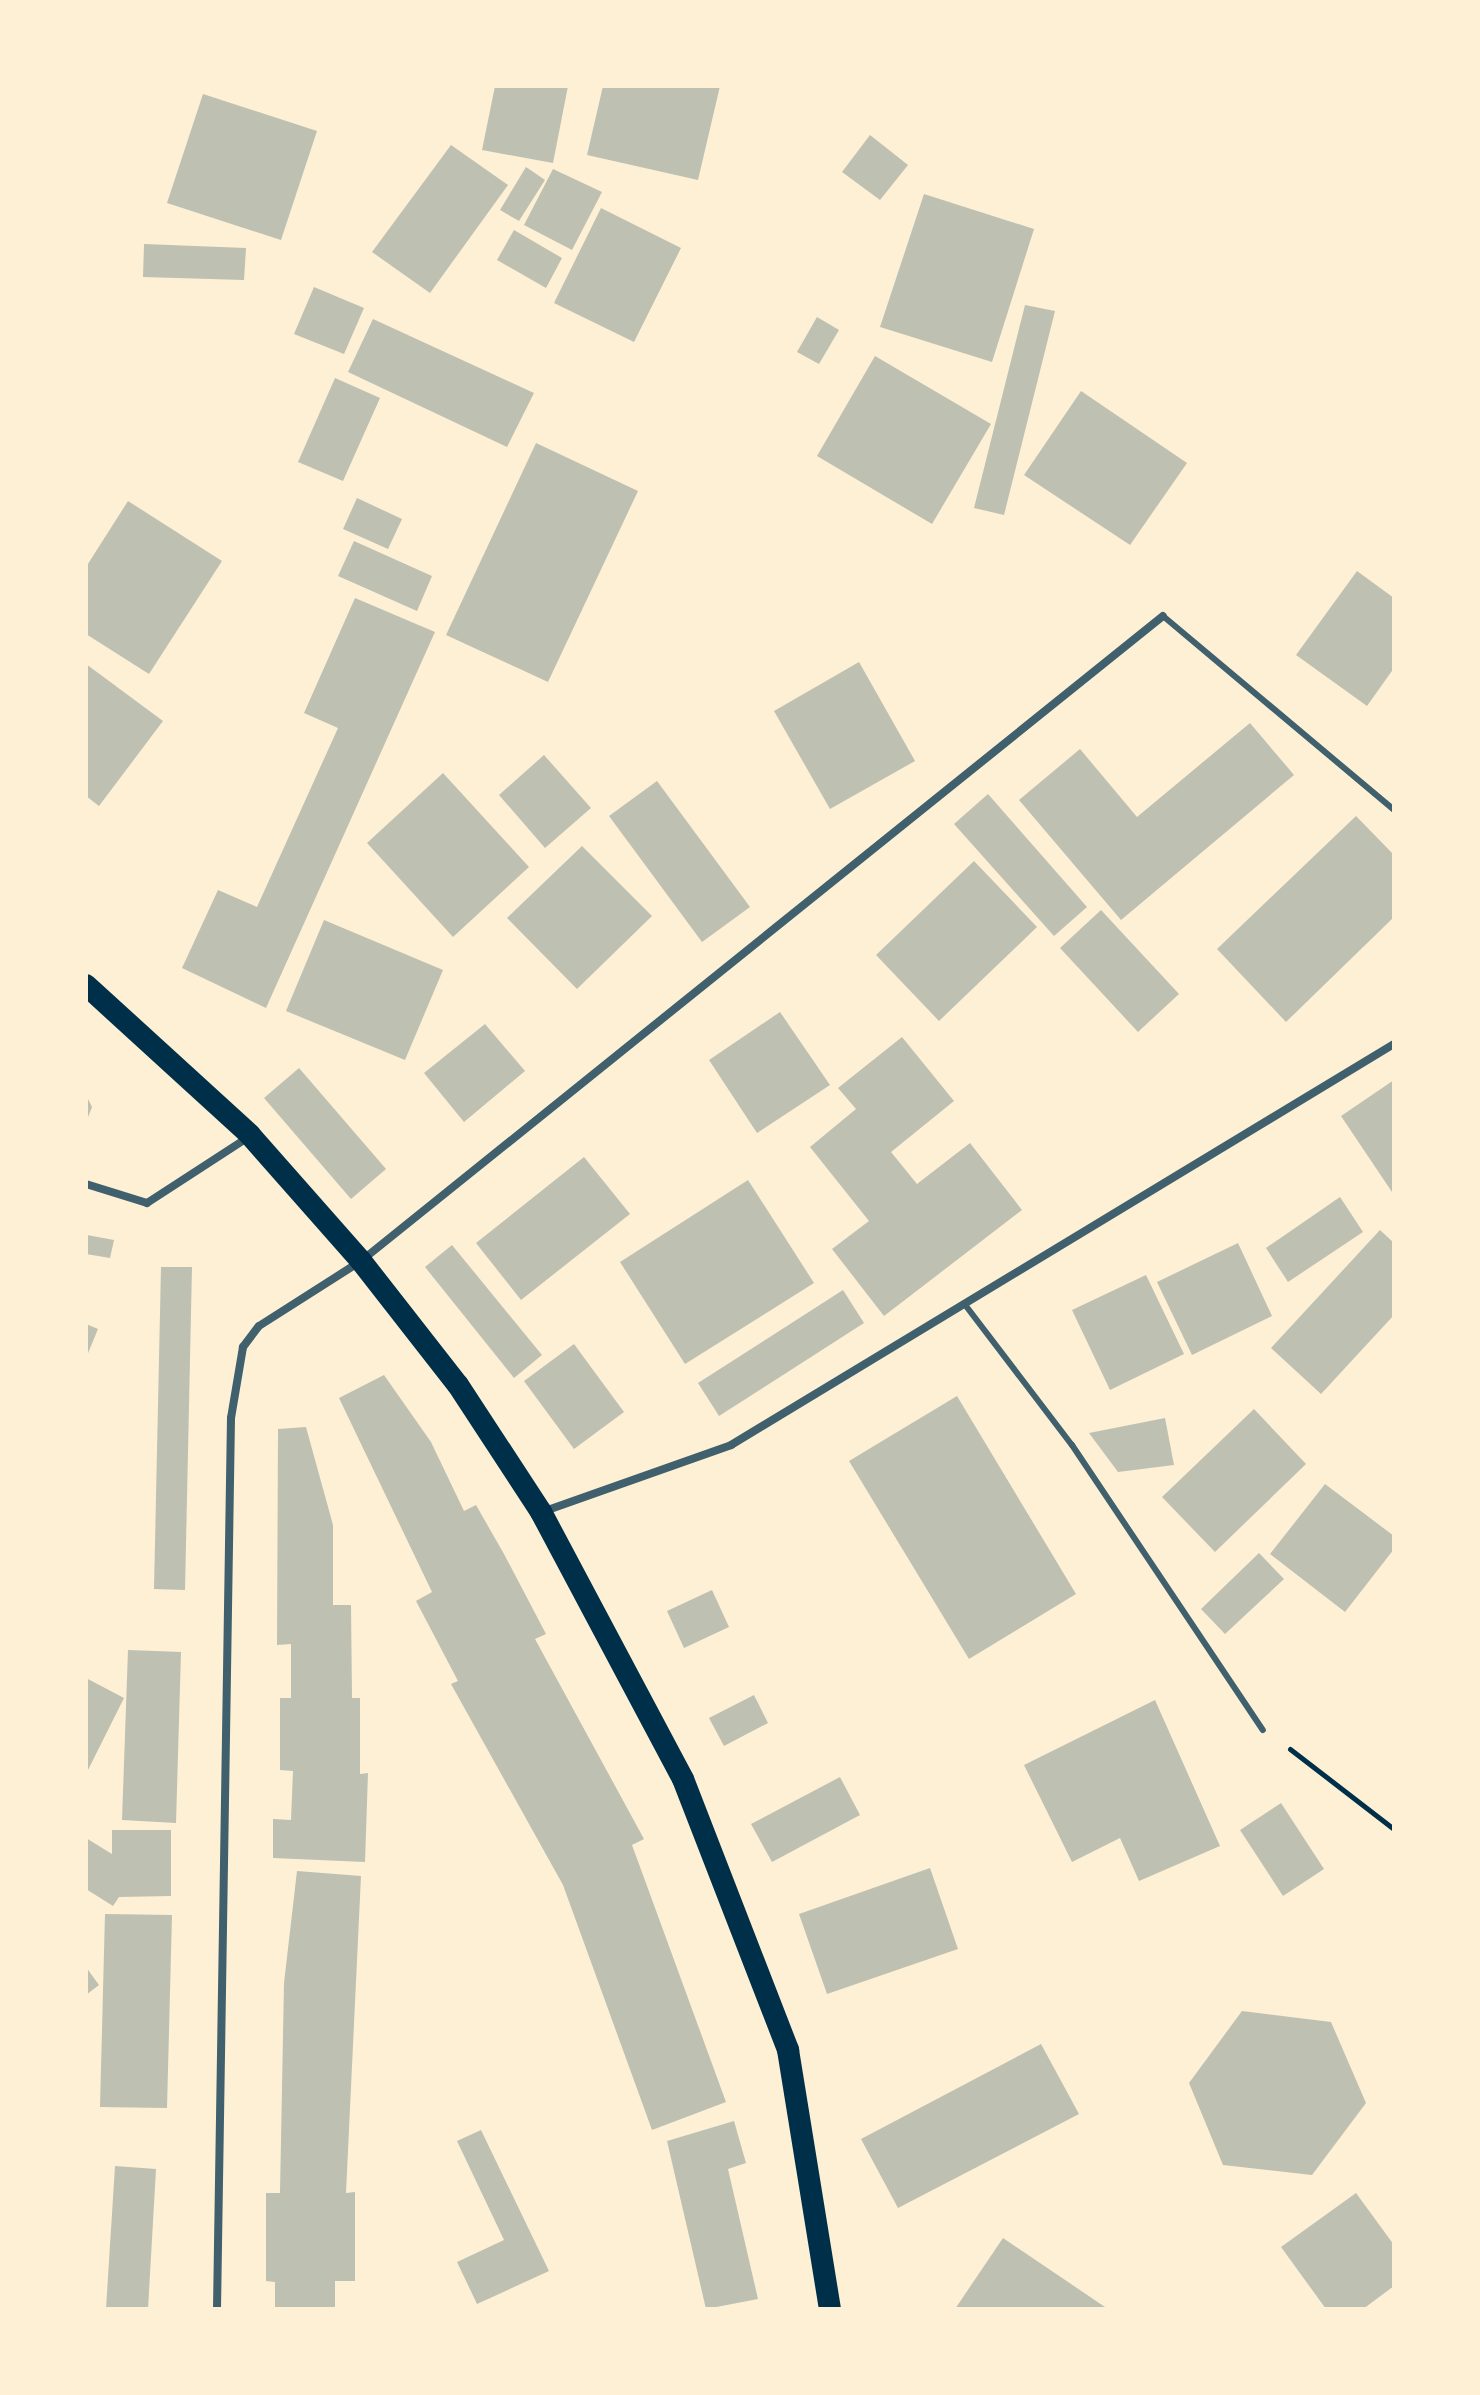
<!DOCTYPE html>
<html>
<head>
<meta charset="utf-8">
<style>
  body { margin:0 }
  #map { position:relative; width:1480px; height:2395px; overflow:hidden; background:#fdf0d5; font-family:"Fira Sans",sans-serif }
  div>[style] { position:absolute }
  .building>* { inset:0; background:#bec0b2 }
  .path>* { height:5px; margin:-2.5px; padding:0 2.5px; transform-origin:2.5px; border-radius:2.5px; background:#003049 }
  .service>* { height:6px; margin:-3px; padding:0 3px; transform-origin:3px; border-radius:3px; background:#3f606c }
  .minor>* { height:8px; margin:-4px; padding:0 4px; transform-origin:4px; border-radius:4px; background:#3f606c }
  .trunk>* { height:22px; margin:-11px; padding:0 11px; transform-origin:11px; border-radius:11px; background:#003049 }
  span { translate:-50% -50%; white-space:nowrap; text-align:center; line-height:1.15; -webkit-text-stroke:8px #fdf0d5; paint-order:stroke }
  .frame { position:absolute; inset:0; border:88px solid #fdf0d5; pointer-events:none }
</style>
</head>
<body>
<div id="map">
  <div class="building">
    <i style="clip-path:polygon(495px 86px,568px 86px,553px 163px,482px 150px)"></i>
    <i style="clip-path:polygon(603px 86px,720px 86px,698px 180px,587px 155px)"></i>
    <i style="clip-path:polygon(203px 94px,317px 131px,281px 240px,167px 203px)"></i>
    <i style="clip-path:polygon(870px 135px,908px 165px,880px 200px,842px 172px)"></i>
    <i style="clip-path:polygon(451px 145px,508px 185px,430px 293px,372px 252px)"></i>
    <i style="clip-path:polygon(526px 167px,545px 180px,519px 221px,500px 210px)"></i>
    <i style="clip-path:polygon(553px 169px,602px 192px,572px 250px,524px 225px)"></i>
    <i style="clip-path:polygon(924px 194px,1034px 229px,992px 362px,880px 327px)"></i>
    <i style="clip-path:polygon(601px 208px,681px 248px,634px 342px,554px 303px)"></i>
    <i style="clip-path:polygon(514px 230px,562px 258px,546px 288px,497px 260px)"></i>
    <i style="clip-path:polygon(144px 244px,246px 248px,244px 280px,143px 277px)"></i>
    <i style="clip-path:polygon(314px 287px,364px 308px,344px 354px,294px 334px)"></i>
    <i style="clip-path:polygon(1025px 305px,1055px 311px,1004px 515px,974px 508px)"></i>
    <i style="clip-path:polygon(817px 317px,839px 330px,819px 364px,797px 352px)"></i>
    <i style="clip-path:polygon(373px 319px,534px 393px,507px 447px,348px 372px)"></i>
    <i style="clip-path:polygon(875px 356px,991px 424px,932px 524px,817px 456px)"></i>
    <i style="clip-path:polygon(335px 378px,380px 398px,343px 481px,298px 462px)"></i>
    <i style="clip-path:polygon(1081px 391px,1187px 463px,1130px 545px,1024px 475px)"></i>
    <i style="clip-path:polygon(536px 443px,638px 491px,548px 682px,446px 635px)"></i>
    <i style="clip-path:polygon(357px 498px,402px 519px,388px 549px,343px 529px)"></i>
    <i style="clip-path:polygon(128px 501px,222px 561px,149px 674px,86px 634px,86px 567px)"></i>
    <i style="clip-path:polygon(354px 541px,432px 576px,417px 611px,338px 576px)"></i>
    <i style="clip-path:polygon(1357px 571px,1394px 598px,1394px 668px,1367px 706px,1296px 655px)"></i>
    <i style="clip-path:polygon(355px 598px,435px 632px,266px 1008px,182px 968px,218px 890px,257px 907px,338px 728px,304px 713px)"></i>
    <i style="clip-path:polygon(859px 662px,915px 761px,830px 809px,774px 711px)"></i>
    <i style="clip-path:polygon(86px 664px,163px 721px,99px 806px,86px 796px)"></i>
    <i style="clip-path:polygon(1250px 723px,1294px 775px,1121px 920px,1019px 800px,1080px 749px,1137px 817px)"></i>
    <i style="clip-path:polygon(544px 755px,591px 808px,545px 848px,499px 795px)"></i>
    <i style="clip-path:polygon(443px 773px,529px 867px,453px 937px,367px 843px)"></i>
    <i style="clip-path:polygon(657px 781px,750px 907px,702px 942px,609px 816px)"></i>
    <i style="clip-path:polygon(988px 794px,1087px 907px,1054px 936px,954px 824px)"></i>
    <i style="clip-path:polygon(1356px 816px,1394px 855px,1394px 917px,1286px 1022px,1217px 949px)"></i>
    <i style="clip-path:polygon(582px 846px,652px 916px,577px 989px,507px 918px)"></i>
    <i style="clip-path:polygon(974px 861px,1037px 927px,939px 1021px,876px 955px)"></i>
    <i style="clip-path:polygon(1101px 910px,1179px 994px,1138px 1032px,1060px 948px)"></i>
    <i style="clip-path:polygon(324px 920px,443px 970px,405px 1060px,286px 1011px)"></i>
    <i style="clip-path:polygon(780px 1012px,830px 1085px,757px 1133px,709px 1060px)"></i>
    <i style="clip-path:polygon(485px 1024px,525px 1071px,464px 1122px,424px 1073px)"></i>
    <i style="clip-path:polygon(902px 1037px,954px 1101px,891px 1152px,917px 1184px,970px 1143px,1022px 1210px,884px 1316px,832px 1249px,869px 1221px,810px 1147px,856px 1109px,838px 1088px)"></i>
    <i style="clip-path:polygon(299px 1068px,386px 1169px,351px 1199px,264px 1098px)"></i>
    <i style="clip-path:polygon(1394px 1080px,1394px 1195px,1341px 1116px)"></i>
    <i style="clip-path:polygon(86px 1095px,92px 1107px,86px 1122px)"></i>
    <i style="clip-path:polygon(584px 1157px,630px 1214px,521px 1300px,476px 1243px)"></i>
    <i style="clip-path:polygon(748px 1180px,814px 1283px,685px 1364px,620px 1262px)"></i>
    <i style="clip-path:polygon(1340px 1197px,1363px 1232px,1288px 1282px,1266px 1248px)"></i>
    <i style="clip-path:polygon(1380px 1230px,1394px 1243px,1394px 1315px,1321px 1394px,1271px 1348px)"></i>
    <i style="clip-path:polygon(87px 1235px,114px 1240px,110px 1258px,86px 1254px)"></i>
    <i style="clip-path:polygon(1238px 1243px,1272px 1316px,1192px 1355px,1157px 1282px)"></i>
    <i style="clip-path:polygon(452px 1245px,542px 1355px,514px 1378px,425px 1267px)"></i>
    <i style="clip-path:polygon(161px 1267px,192px 1267px,185px 1590px,154px 1589px)"></i>
    <i style="clip-path:polygon(1146px 1275px,1184px 1354px,1110px 1390px,1072px 1310px)"></i>
    <i style="clip-path:polygon(843px 1290px,864px 1323px,719px 1416px,698px 1383px)"></i>
    <i style="clip-path:polygon(86px 1324px,98px 1329px,86px 1358px)"></i>
    <i style="clip-path:polygon(574px 1344px,624px 1412px,574px 1449px,524px 1381px)"></i>
    <i style="clip-path:polygon(384px 1375px,431px 1442px,464px 1511px,476px 1505px,504px 1554px,546px 1634px,535px 1639px,644px 1839px,632px 1845px,726px 2102px,652px 2130px,563px 1885px,451px 1684px,458px 1681px,416px 1601px,432px 1592px,339px 1398px)"></i>
    <i style="clip-path:polygon(957px 1396px,1076px 1594px,969px 1659px,849px 1461px)"></i>
    <i style="clip-path:polygon(1254px 1409px,1306px 1464px,1215px 1552px,1162px 1497px)"></i>
    <i style="clip-path:polygon(1165px 1418px,1174px 1465px,1118px 1472px,1089px 1433px)"></i>
    <i style="clip-path:polygon(306px 1427px,333px 1525px,333px 1605px,351px 1605px,352px 1698px,360px 1698px,360px 1774px,368px 1773px,365px 1862px,273px 1858px,273px 1819px,291px 1820px,293px 1771px,280px 1770px,280px 1698px,291px 1698px,291px 1644px,277px 1645px,278px 1429px)"></i>
    <i style="clip-path:polygon(1325px 1484px,1394px 1536px,1394px 1549px,1345px 1612px,1270px 1554px)"></i>
    <i style="clip-path:polygon(1259px 1553px,1284px 1579px,1225px 1634px,1201px 1609px)"></i>
    <i style="clip-path:polygon(712px 1590px,729px 1627px,684px 1648px,667px 1611px)"></i>
    <i style="clip-path:polygon(128px 1650px,181px 1652px,176px 1823px,122px 1820px)"></i>
    <i style="clip-path:polygon(86px 1678px,124px 1698px,86px 1774px)"></i>
    <i style="clip-path:polygon(754px 1695px,768px 1723px,724px 1746px,709px 1718px)"></i>
    <i style="clip-path:polygon(1155px 1700px,1220px 1846px,1139px 1881px,1120px 1838px,1072px 1862px,1024px 1765px)"></i>
    <i style="clip-path:polygon(840px 1777px,860px 1815px,772px 1862px,751px 1824px)"></i>
    <i style="clip-path:polygon(1281px 1803px,1324px 1869px,1283px 1896px,1240px 1830px)"></i>
    <i style="clip-path:polygon(112px 1830px,171px 1830px,171px 1896px,119px 1897px,113px 1906px,86px 1889px,86px 1838px,112px 1854px)"></i>
    <i style="clip-path:polygon(930px 1868px,958px 1949px,827px 1994px,799px 1914px)"></i>
    <i style="clip-path:polygon(297px 1871px,361px 1876px,346px 2193px,355px 2192px,355px 2281px,335px 2281px,335px 2309px,275px 2309px,275px 2282px,266px 2281px,266px 2193px,280px 2193px,284px 1983px)"></i>
    <i style="clip-path:polygon(105px 1914px,172px 1915px,167px 2108px,100px 2107px)"></i>
    <i style="clip-path:polygon(86px 1967px,99px 1985px,86px 1995px)"></i>
    <i style="clip-path:polygon(1242px 2011px,1331px 2022px,1366px 2103px,1312px 2175px,1223px 2165px,1189px 2083px)"></i>
    <i style="clip-path:polygon(1041px 2044px,1079px 2114px,898px 2208px,861px 2139px)"></i>
    <i style="clip-path:polygon(734px 2121px,746px 2163px,728px 2169px,758px 2299px,706px 2309px,667px 2141px)"></i>
    <i style="clip-path:polygon(481px 2130px,549px 2271px,477px 2304px,457px 2262px,504px 2240px,457px 2141px)"></i>
    <i style="clip-path:polygon(115px 2166px,156px 2169px,148px 2309px,106px 2309px)"></i>
    <i style="clip-path:polygon(1356px 2193px,1394px 2245px,1394px 2286px,1363px 2309px,1326px 2309px,1281px 2247px)"></i>
    <i style="clip-path:polygon(1003px 2238px,1108px 2309px,955px 2309px)"></i>
  </div>
  <div class="path">
    <i style="left:1290px;top:1749px;width:131px;rotate:37.6deg"></i>
  </div>
  <div class="service">
    <i style="left:1163px;top:616px;width:302px;rotate:40deg"></i>
    <i style="left:966px;top:1306px;width:175px;rotate:52.7deg"></i>
    <i style="left:1072px;top:1445px;width:343px;rotate:56.2deg"></i>
  </div>
  <div class="minor">
    <i style="left:86px;top:1184px;width:64px;rotate:17.3deg"></i>
    <i style="left:147px;top:1203px;width:123px;rotate:-33deg"></i>
    <i style="left:542px;top:1512px;width:201px;rotate:-19.5deg"></i>
    <i style="left:731px;top:1445px;width:775px;rotate:-31.17deg"></i>
    <i style="left:217px;top:2309px;width:891px;rotate:-89.1deg"></i>
    <i style="left:231px;top:1418px;width:72px;rotate:-80.4deg"></i>
    <i style="left:243px;top:1347px;width:26px;rotate:-53deg"></i>
    <i style="left:259px;top:1326px;width:121px;rotate:-32.5deg"></i>
    <i style="left:361px;top:1261px;width:1029px;rotate:-38.81deg"></i>
  </div>
  <div class="trunk">
    <i style="left:86px;top:985px;width:222px;rotate:42.4deg"></i>
    <i style="left:250px;top:1135px;width:168px;rotate:48.6deg"></i>
    <i style="left:361px;top:1261px;width:157px;rotate:52deg"></i>
    <i style="left:458px;top:1385px;width:152px;rotate:56.8deg"></i>
    <i style="left:541px;top:1512px;width:302px;rotate:62deg"></i>
    <i style="left:683px;top:1779px;width:291px;rotate:68.8deg"></i>
    <i style="left:788px;top:2050px;width:262px;rotate:80.8deg"></i>
  </div>
  <div class="frame"></div>
</div>
</body>
</html>
